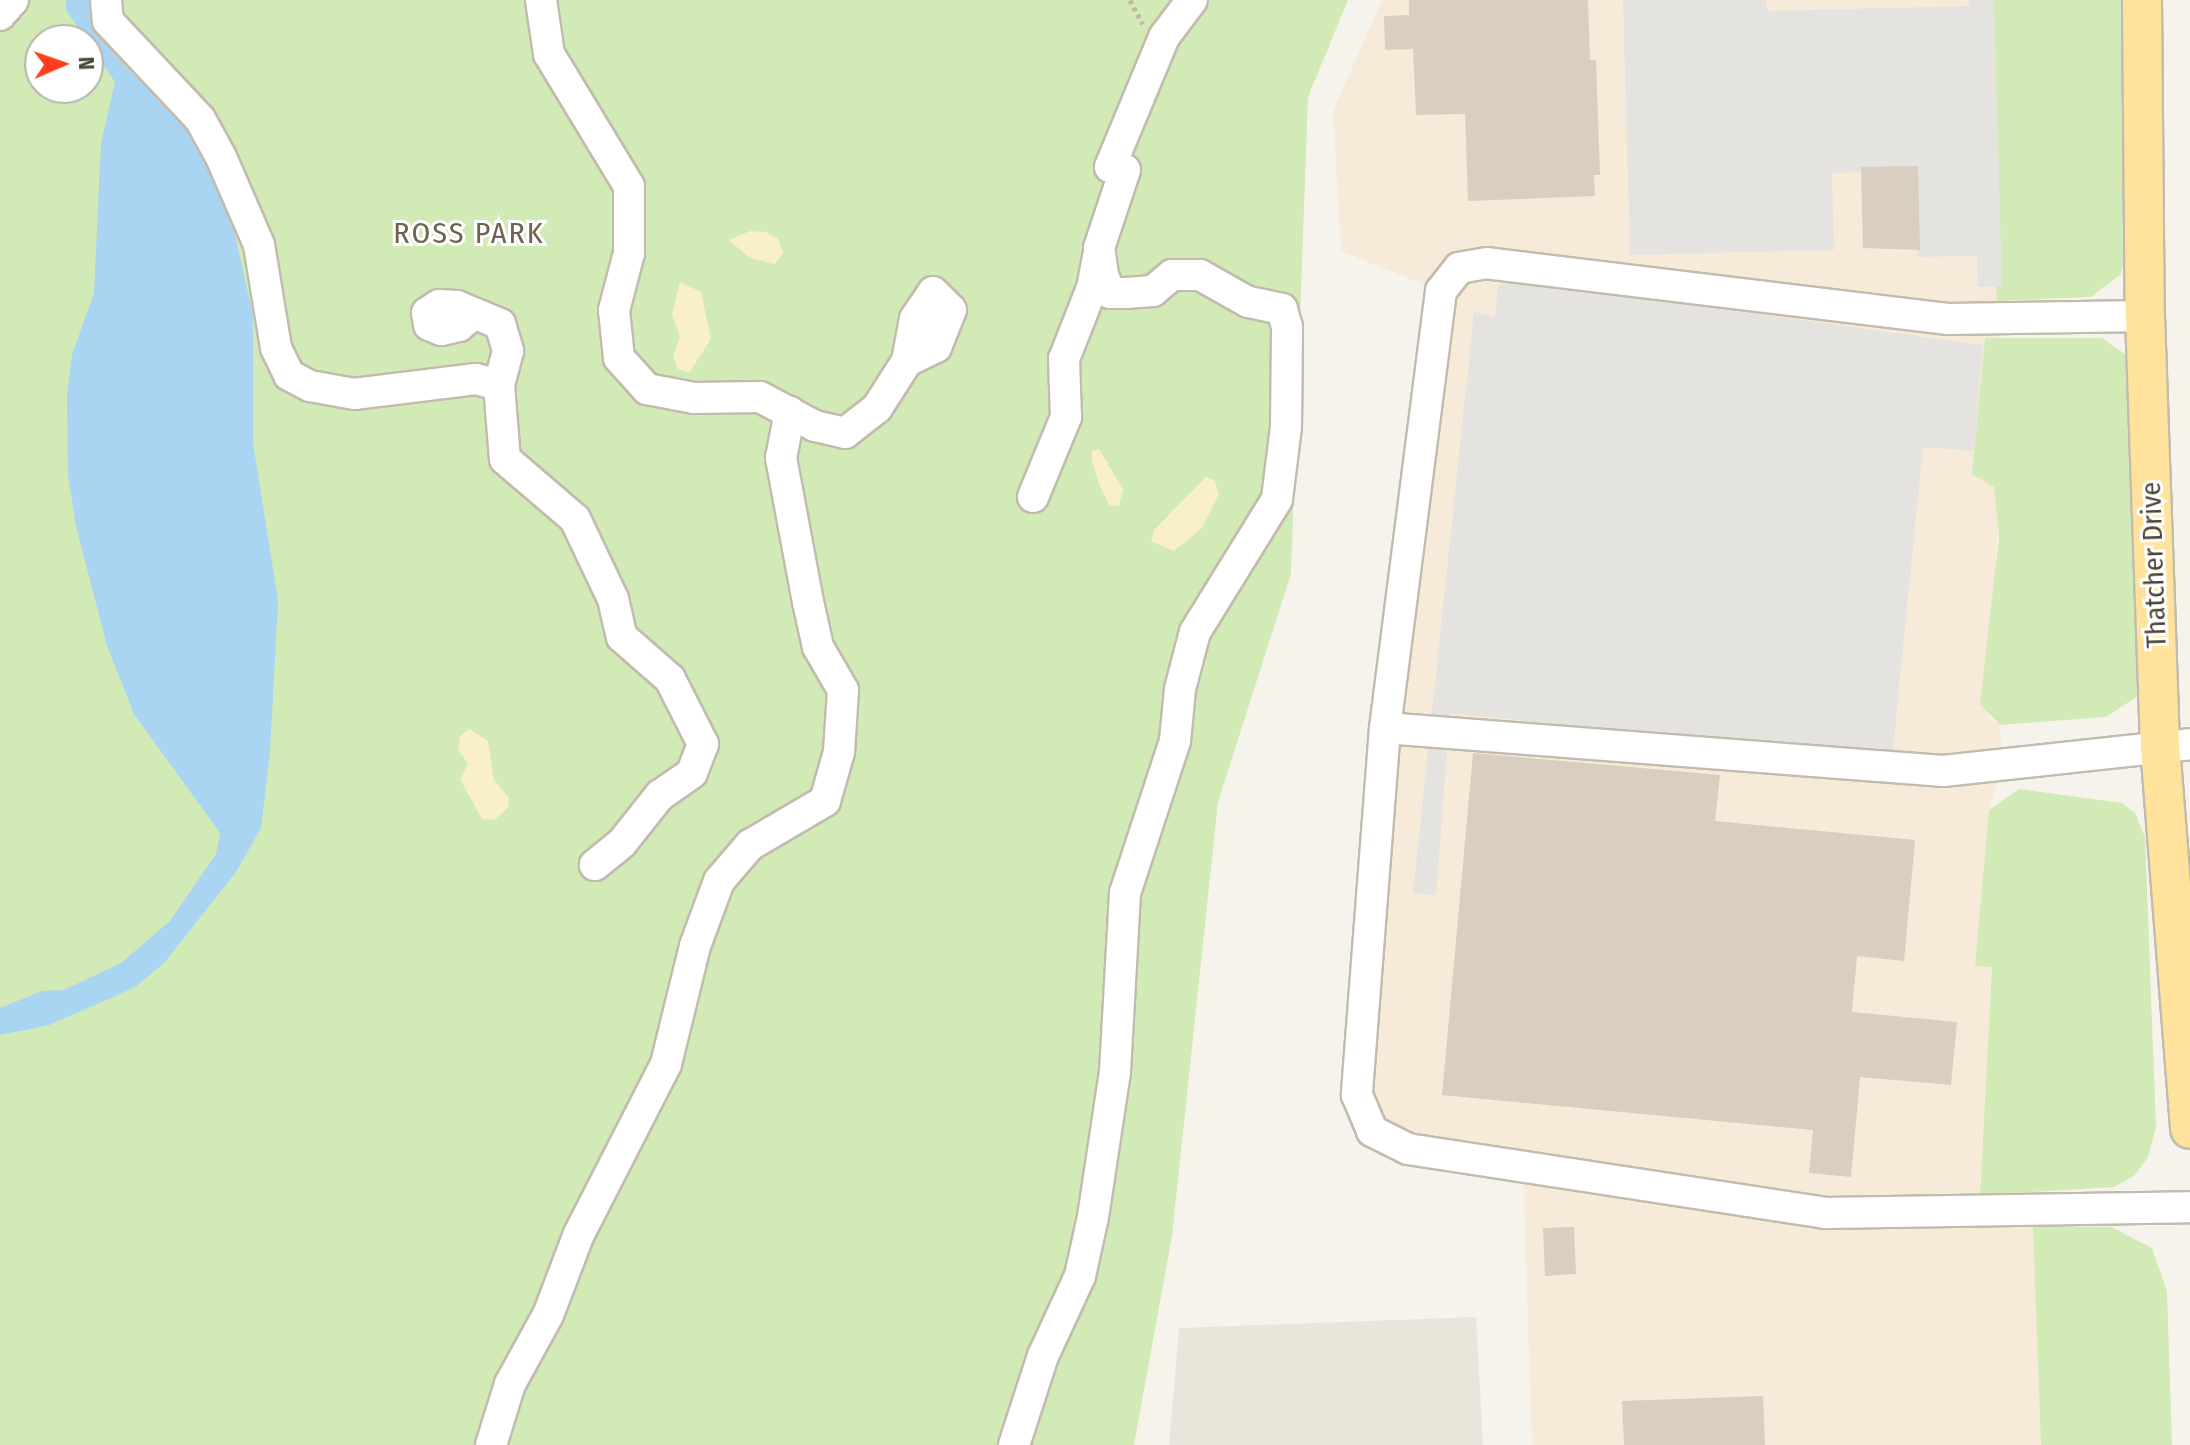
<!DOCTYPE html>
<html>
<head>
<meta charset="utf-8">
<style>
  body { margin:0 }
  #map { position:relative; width:2190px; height:1445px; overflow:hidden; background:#f6f3ec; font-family:"Fira Sans Condensed",sans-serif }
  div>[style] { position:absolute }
  .residential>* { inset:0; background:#eae5da }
  .commercial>* { inset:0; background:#f7ead8 }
  .green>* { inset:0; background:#d2eab5 }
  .sand>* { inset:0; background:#f9efc9 }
  .parking>* { inset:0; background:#e5e3e0 }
  .water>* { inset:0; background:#a9d4f2 }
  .building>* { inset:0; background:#d8cfc1 }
  .path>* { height:5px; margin-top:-2.5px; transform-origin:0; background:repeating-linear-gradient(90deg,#c4b79f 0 4px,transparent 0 8px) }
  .roads { filter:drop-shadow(2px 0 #c2bbae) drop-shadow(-2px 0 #c2bbae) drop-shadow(0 2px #c2bbae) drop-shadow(0 -2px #c2bbae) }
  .minor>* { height:30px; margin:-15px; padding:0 15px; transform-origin:15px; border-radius:15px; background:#fff }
  .major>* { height:38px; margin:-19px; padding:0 19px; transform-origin:19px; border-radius:19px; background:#ffe39c }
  span { translate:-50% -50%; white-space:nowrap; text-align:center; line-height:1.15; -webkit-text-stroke:6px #fff; paint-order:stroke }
  .street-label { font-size:28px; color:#4b4439 }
  .neighbourhood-label { font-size:30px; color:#6e6250; letter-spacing:2px }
  .north { position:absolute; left:24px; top:24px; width:80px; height:80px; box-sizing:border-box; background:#fff; border:2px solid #b7b4b0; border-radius:50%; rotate:88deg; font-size:22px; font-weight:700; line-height:32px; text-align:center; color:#4b4439 }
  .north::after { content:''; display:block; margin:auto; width:28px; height:36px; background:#fc3f1d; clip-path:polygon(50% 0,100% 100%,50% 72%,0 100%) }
</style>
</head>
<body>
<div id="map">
  <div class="residential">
    <i style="clip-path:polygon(1476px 1317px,1483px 1445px,1169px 1445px,1179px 1328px)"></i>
  </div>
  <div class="commercial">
    <i style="clip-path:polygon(1382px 0,1989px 0,1999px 340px,1985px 339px,1979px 477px,1994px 487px,1999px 500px,1988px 717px,2000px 725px,2002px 765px,1989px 810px,1975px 965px,1992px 967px,1979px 1211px,2033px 1211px,2041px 1445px,1532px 1445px,1523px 1168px,1408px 1149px,1357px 1095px,1441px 291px,1341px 251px,1333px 111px)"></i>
  </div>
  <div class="green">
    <i style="clip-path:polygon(evenodd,0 0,1348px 0,1308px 97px,1291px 574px,1218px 802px,1172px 1236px,1134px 1445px,0 1445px,0 0,40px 40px,88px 40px,88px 88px,40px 88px,40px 40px)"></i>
    <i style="clip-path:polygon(1989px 0,2124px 0,2126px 251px,2121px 274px,2091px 297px,1997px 301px)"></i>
    <i style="clip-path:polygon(1985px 338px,2102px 338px,2125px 354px,2134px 374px,2143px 670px,2138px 696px,2106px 717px,2000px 725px,1980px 704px,1999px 537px,1994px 487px,1972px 474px)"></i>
    <i style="clip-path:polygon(2019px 789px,2122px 803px,2135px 813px,2145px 837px,2156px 1127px,2148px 1157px,2134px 1176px,2114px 1187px,1980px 1195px,1992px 967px,1975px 966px,1989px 810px)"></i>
    <i style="clip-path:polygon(2033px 1226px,2111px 1227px,2152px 1248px,2167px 1291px,2172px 1445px,2041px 1445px)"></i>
  </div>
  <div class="sand">
    <i style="clip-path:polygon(750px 231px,766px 232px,778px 239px,783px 253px,775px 264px,750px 258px,729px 240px)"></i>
    <i style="clip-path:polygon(680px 282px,701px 292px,711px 339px,689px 373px,678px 369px,673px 357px,680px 336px,672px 315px)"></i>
    <i style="clip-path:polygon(1099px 449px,1123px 489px,1119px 506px,1109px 505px,1099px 484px,1092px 461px,1092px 451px)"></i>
    <i style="clip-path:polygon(1206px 477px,1215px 481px,1219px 495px,1201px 529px,1174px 551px,1151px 541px,1154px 530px)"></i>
    <i style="clip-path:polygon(469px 729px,488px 741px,494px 780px,509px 798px,508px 808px,494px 820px,482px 819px,460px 779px,468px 764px,458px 749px,460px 736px)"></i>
  </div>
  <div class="parking">
    <i style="clip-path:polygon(1623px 0,1766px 0,1767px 11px,1969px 6px,1969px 0,1994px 0,2002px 287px,1978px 287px,1977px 256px,1918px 257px,1915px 171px,1832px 173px,1834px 250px,1630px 255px)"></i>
    <i style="clip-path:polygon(1519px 281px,1983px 345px,1974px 451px,1923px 447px,1892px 760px,1450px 713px,1436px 895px,1413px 893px,1474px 312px,1495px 317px,1498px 285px)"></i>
  </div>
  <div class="water">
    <i style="clip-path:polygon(66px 0,91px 0,113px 53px,185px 128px,229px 208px,253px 315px,253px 443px,278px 601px,270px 752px,261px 828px,236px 872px,164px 963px,135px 987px,111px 998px,49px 1025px,0 1035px,0 1008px,42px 991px,64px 990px,121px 963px,170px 921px,216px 854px,220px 833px,134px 714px,107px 646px,76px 526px,68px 475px,67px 395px,72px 355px,94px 293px,101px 143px,115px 82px,66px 10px)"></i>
  </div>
  <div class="building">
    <i style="clip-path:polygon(1409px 0,1588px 0,1590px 60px,1596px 60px,1600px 175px,1594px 175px,1595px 196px,1468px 201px,1465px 114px,1416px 115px,1413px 49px,1385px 50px,1384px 16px,1409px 15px)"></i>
    <i style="clip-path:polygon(1918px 166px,1920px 250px,1863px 248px,1861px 167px)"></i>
    <i style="clip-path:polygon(1473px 753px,1720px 775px,1715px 821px,1915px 840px,1904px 961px,1857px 956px,1852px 1012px,1957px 1022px,1951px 1085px,1860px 1077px,1851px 1177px,1809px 1173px,1813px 1130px,1442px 1095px)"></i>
    <i style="clip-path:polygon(1574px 1227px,1576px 1274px,1545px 1276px,1543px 1228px)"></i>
    <i style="clip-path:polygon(1763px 1396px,1765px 1445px,1624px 1445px,1622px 1401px)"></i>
  </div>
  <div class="path">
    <i style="left:1130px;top:0;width:27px;rotate:62deg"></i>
  </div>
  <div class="roads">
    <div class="minor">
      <i style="left:106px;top:0;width:21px;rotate:85deg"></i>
      <i style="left:108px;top:21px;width:134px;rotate:46.8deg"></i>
      <i style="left:200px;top:119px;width:43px;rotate:61.1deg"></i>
      <i style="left:221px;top:157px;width:96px;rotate:66.6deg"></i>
      <i style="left:259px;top:245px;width:104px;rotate:80.6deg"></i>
      <i style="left:276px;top:348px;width:30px;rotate:64deg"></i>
      <i style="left:289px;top:375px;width:24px;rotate:28deg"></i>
      <i style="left:310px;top:386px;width:45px;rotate:10.3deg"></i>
      <i style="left:354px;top:394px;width:123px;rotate:-7deg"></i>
      <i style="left:476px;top:379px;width:24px;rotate:15deg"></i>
      <i style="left:541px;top:0;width:55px;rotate:81.6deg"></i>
      <i style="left:549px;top:54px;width:154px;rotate:58.8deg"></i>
      <i style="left:629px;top:186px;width:67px;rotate:90deg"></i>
      <i style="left:629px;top:253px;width:59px;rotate:104.7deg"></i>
      <i style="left:614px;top:310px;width:48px;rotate:84.1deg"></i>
      <i style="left:619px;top:358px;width:42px;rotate:47.9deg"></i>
      <i style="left:647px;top:389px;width:48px;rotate:10.8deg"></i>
      <i style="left:694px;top:398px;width:66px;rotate:-0.9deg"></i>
      <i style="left:760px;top:397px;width:62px;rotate:27.8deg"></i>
      <i style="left:815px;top:426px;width:31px;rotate:13deg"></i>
      <i style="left:845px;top:433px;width:41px;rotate:-38deg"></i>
      <i style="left:877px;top:408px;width:56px;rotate:-57.4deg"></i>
      <i style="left:907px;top:361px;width:43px;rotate:-79.2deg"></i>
      <i style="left:915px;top:319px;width:32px;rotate:-56deg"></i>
      <i style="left:933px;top:292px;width:25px;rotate:45deg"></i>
      <i style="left:951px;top:310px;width:40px;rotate:112deg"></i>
      <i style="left:936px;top:347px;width:32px;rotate:154deg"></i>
      <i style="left:0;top:15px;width:20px;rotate:-49deg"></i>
      <i style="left:472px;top:315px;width:17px;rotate:140deg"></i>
      <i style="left:459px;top:326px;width:18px;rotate:167deg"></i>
      <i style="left:441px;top:330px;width:13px;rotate:-157deg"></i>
      <i style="left:429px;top:325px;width:12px;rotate:-99deg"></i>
      <i style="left:427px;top:313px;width:14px;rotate:-34deg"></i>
      <i style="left:439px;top:305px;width:18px;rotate:3deg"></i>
      <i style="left:457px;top:306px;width:47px;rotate:22.7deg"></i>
      <i style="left:500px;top:324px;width:28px;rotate:73deg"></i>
      <i style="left:508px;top:351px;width:35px;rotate:105deg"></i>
      <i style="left:499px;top:385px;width:74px;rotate:85.4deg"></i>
      <i style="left:505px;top:459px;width:92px;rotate:40.6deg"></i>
      <i style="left:575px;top:519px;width:89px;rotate:64.6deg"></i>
      <i style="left:613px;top:599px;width:39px;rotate:77deg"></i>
      <i style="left:622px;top:637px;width:64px;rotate:41.2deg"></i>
      <i style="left:670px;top:679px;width:73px;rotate:63.1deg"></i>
      <i style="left:703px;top:744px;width:31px;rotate:111deg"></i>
      <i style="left:692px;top:773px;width:39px;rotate:145deg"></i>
      <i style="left:660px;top:795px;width:61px;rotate:128.4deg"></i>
      <i style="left:622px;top:843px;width:35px;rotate:141deg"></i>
      <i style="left:2145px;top:316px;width:197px;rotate:179.1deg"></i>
      <i style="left:1948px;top:319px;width:464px;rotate:-173.1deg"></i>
      <i style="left:1487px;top:263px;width:28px;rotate:170deg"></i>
      <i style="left:1459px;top:268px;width:29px;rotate:128deg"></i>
      <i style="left:1441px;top:291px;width:441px;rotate:97.3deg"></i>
      <i style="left:1385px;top:728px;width:560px;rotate:4.41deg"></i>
      <i style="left:1943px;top:771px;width:248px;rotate:-6.2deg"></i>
      <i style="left:1033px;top:497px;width:87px;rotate:-67.6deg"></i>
      <i style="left:1066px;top:417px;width:58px;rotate:-92deg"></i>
      <i style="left:1064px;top:359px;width:76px;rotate:-68.5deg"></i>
      <i style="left:1092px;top:288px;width:33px;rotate:-79deg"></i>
      <i style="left:1385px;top:728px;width:368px;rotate:94.4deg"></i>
      <i style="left:1357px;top:1095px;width:39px;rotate:67deg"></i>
      <i style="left:1372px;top:1131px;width:40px;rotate:26.6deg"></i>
      <i style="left:1408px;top:1149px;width:422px;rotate:8.7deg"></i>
      <i style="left:1825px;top:1213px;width:365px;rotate:-0.9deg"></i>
      <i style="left:491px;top:1445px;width:64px;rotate:-72.7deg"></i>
      <i style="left:510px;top:1384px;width:79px;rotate:-61.2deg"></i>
      <i style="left:548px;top:1315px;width:87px;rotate:-69.1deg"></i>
      <i style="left:579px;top:1234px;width:191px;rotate:-62.9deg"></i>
      <i style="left:666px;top:1064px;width:122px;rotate:-76.2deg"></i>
      <i style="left:695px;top:946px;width:69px;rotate:-69.7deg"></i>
      <i style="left:719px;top:881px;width:48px;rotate:-49.3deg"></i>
      <i style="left:750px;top:845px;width:87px;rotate:-30.4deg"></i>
      <i style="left:825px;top:801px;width:51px;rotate:-74.1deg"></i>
      <i style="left:839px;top:752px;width:62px;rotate:-86.3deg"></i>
      <i style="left:843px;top:690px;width:50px;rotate:-120.2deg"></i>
      <i style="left:818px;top:647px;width:46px;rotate:-102.5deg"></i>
      <i style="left:808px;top:602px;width:147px;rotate:-100.6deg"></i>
      <i style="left:781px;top:458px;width:47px;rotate:-78.9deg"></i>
      <i style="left:1014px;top:1445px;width:94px;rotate:-72deg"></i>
      <i style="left:1043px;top:1356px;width:88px;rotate:-65.2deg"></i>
      <i style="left:1080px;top:1276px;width:60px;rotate:-77.6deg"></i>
      <i style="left:1093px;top:1217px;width:147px;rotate:-81.4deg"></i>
      <i style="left:1115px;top:1072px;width:179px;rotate:-86.8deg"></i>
      <i style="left:1125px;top:893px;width:160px;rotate:-71.8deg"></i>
      <i style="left:1175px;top:741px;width:52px;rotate:-84.5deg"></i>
      <i style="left:1180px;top:689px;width:59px;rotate:-75.3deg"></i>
      <i style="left:1195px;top:632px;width:156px;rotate:-58.3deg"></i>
      <i style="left:1277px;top:499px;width:73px;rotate:-82.9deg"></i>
      <i style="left:1286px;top:427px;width:100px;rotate:-89.4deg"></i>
      <i style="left:1287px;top:327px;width:19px;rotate:-106deg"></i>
      <i style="left:1282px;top:309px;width:35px;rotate:-168deg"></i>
      <i style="left:1248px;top:302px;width:55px;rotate:-150.6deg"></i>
      <i style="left:1200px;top:275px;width:28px;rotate:180deg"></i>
      <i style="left:1172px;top:275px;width:25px;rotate:140deg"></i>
      <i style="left:1153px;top:291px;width:28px;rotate:176deg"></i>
      <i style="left:1125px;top:293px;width:15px;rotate:180deg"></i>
      <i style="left:1110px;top:293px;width:19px;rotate:-111deg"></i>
      <i style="left:1103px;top:275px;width:27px;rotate:-98deg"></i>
      <i style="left:1099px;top:248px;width:82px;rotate:-71.6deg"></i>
      <i style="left:1125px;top:170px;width:15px;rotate:-169deg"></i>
      <i style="left:1110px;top:167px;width:141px;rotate:-67.4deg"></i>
      <i style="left:1164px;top:37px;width:46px;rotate:-52.9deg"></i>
    </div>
    <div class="major">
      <i style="left:2142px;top:0;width:316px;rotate:89.5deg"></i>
      <i style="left:2145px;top:316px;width:430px;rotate:88deg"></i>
      <i style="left:2160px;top:746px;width:384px;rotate:85.5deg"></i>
    </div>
  </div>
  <div class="street-label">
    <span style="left:2154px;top:565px;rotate:-92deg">Thatcher Drive</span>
  </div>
  <div class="neighbourhood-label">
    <span style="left:469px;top:233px">ROSS PARK</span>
  </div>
  <div class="north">N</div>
</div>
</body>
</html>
